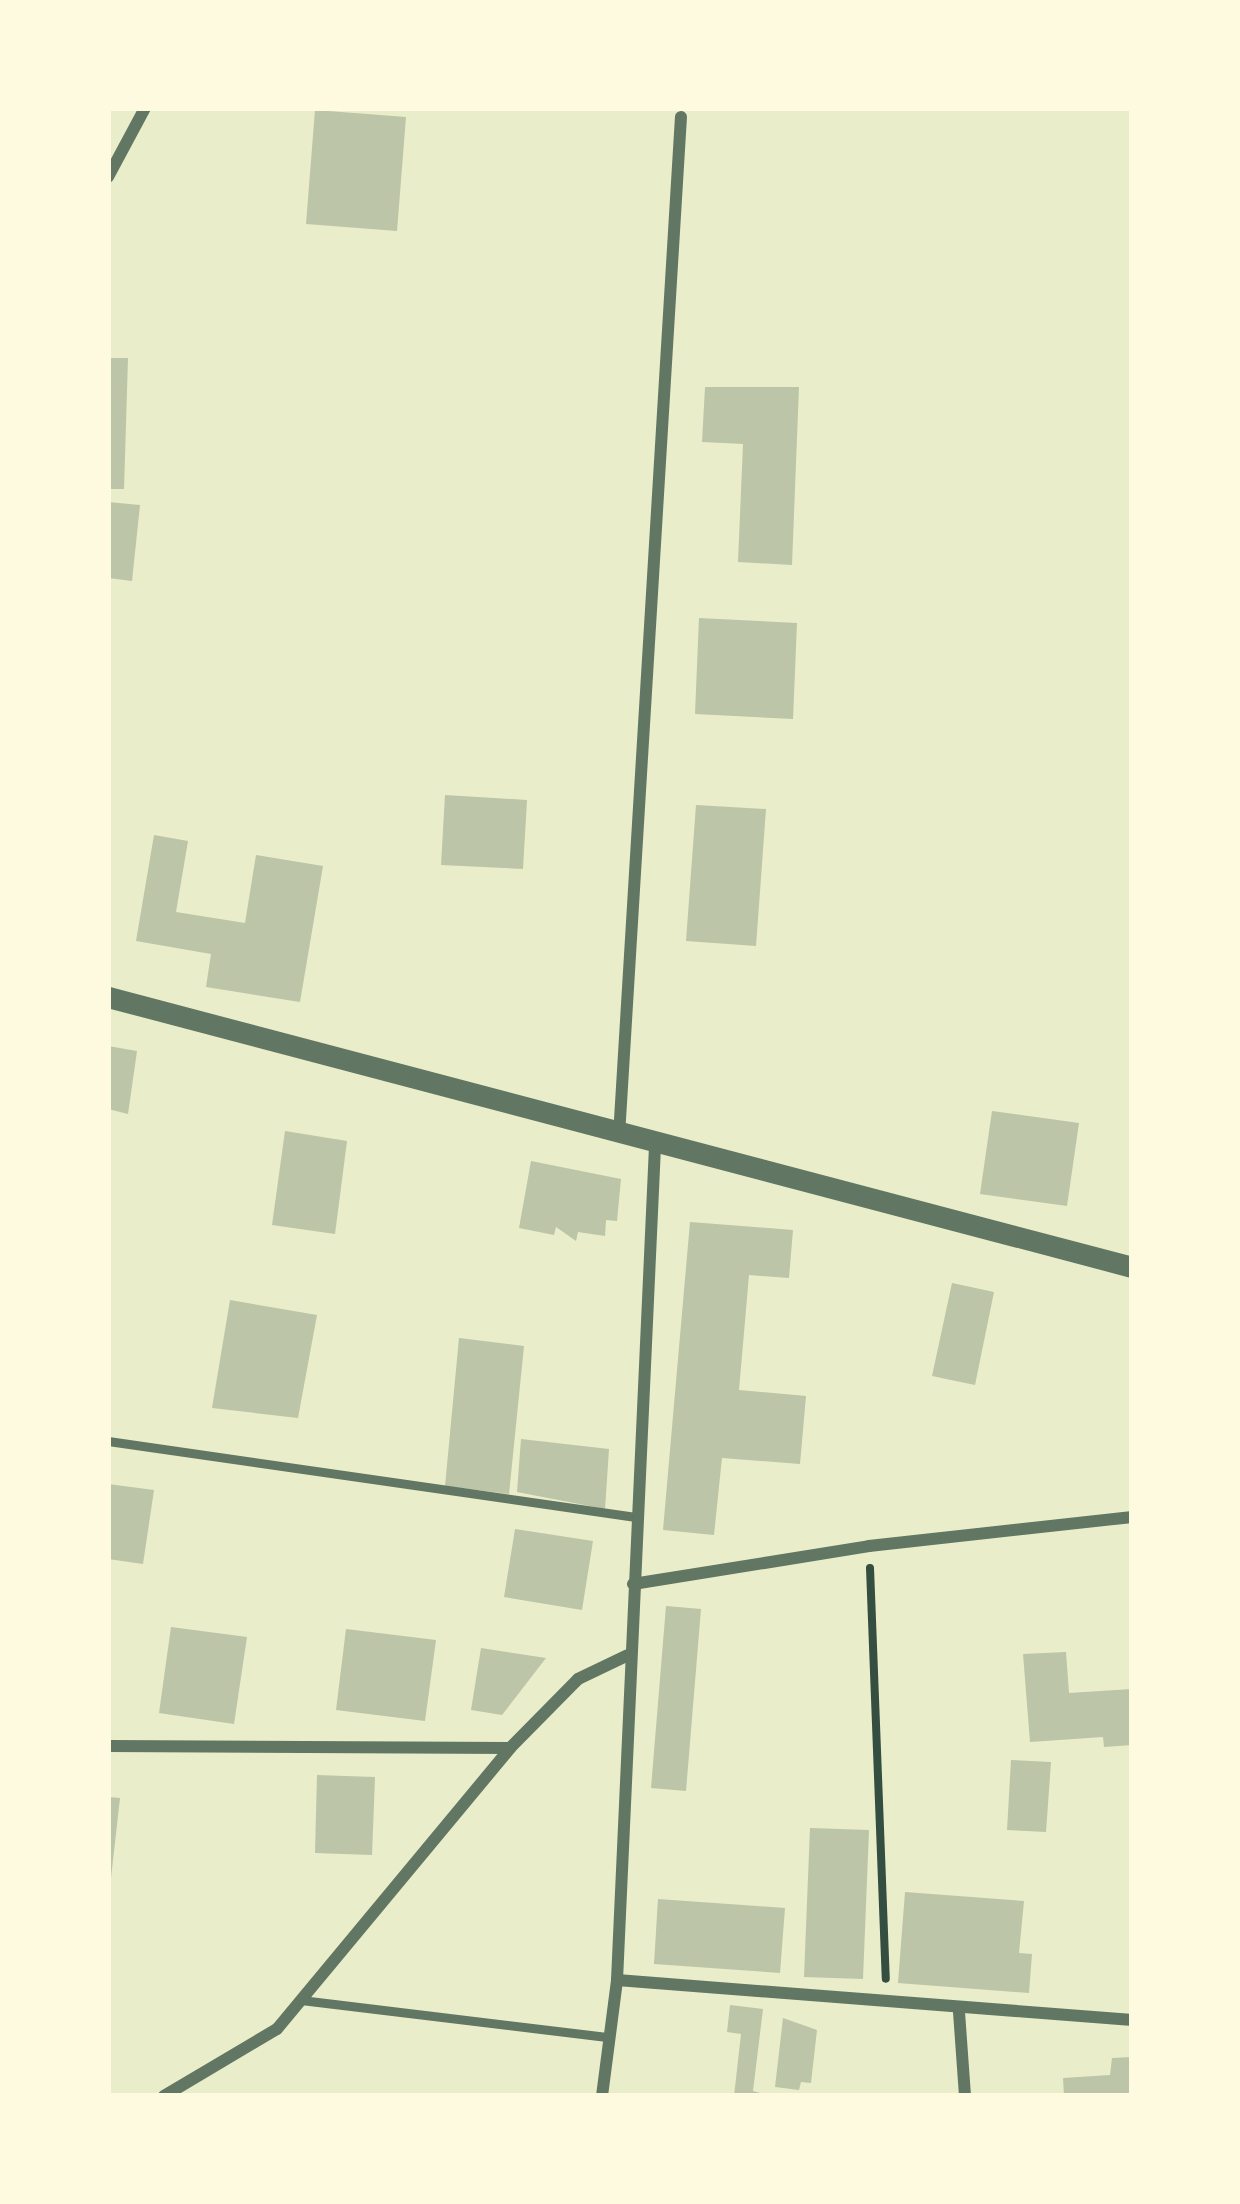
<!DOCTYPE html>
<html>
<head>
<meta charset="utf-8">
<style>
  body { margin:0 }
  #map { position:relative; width:1240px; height:2204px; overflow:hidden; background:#e9edc9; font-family:Montserrat,sans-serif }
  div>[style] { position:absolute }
  .building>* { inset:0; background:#bcc5a7 }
  .path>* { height:8px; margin:-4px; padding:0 4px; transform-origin:4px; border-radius:4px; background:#344e41 }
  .service>* { height:9px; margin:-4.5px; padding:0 4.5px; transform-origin:4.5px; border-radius:4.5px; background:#617663 }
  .minor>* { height:12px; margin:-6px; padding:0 6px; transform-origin:6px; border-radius:6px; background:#617663 }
  .tertiary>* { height:21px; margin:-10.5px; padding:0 10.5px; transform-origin:10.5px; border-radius:10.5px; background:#617663 }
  span { translate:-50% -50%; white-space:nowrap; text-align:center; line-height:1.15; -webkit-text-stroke:9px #fefae0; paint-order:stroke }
  .frame { position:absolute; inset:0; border:111px solid #fefae0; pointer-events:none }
</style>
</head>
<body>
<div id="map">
  <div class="building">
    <i style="clip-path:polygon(315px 110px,406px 117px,397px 231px,306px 224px)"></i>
    <i style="clip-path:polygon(108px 358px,128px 358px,124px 489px,108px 489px)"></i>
    <i style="clip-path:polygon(705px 387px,799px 387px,792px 565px,738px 562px,743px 444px,702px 442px)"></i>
    <i style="clip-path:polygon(108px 502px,140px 505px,132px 581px,108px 578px)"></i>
    <i style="clip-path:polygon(699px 618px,797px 623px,793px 719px,695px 714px)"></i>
    <i style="clip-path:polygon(445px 795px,527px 800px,523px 869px,441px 865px)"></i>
    <i style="clip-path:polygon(696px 805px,766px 809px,756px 946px,686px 941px)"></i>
    <i style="clip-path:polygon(154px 835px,188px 841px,176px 912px,245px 923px,256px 855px,323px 866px,300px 1002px,206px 987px,211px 954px,136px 941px)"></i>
    <i style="clip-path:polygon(108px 1046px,137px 1051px,128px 1114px,108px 1109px)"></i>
    <i style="clip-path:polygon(992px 1111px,1079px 1123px,1067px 1206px,980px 1194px)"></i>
    <i style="clip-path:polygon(285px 1131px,347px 1141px,335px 1234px,272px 1225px)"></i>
    <i style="clip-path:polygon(531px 1161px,621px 1179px,617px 1221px,606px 1220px,605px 1236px,578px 1232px,576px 1241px,556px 1227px,554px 1235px,519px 1228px)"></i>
    <i style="clip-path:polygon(690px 1222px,793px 1230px,789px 1278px,749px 1275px,739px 1390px,806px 1396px,800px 1464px,722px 1458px,714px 1535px,663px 1530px)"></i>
    <i style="clip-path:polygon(952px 1283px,994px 1292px,975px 1385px,932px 1376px)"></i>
    <i style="clip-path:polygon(230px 1300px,317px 1315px,298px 1418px,212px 1408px)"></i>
    <i style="clip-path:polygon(459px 1338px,524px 1346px,509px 1494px,445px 1486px)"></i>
    <i style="clip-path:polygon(521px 1439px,609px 1449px,605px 1509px,517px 1492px)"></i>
    <i style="clip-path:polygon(108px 1484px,154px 1490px,143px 1564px,108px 1559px)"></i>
    <i style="clip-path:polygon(515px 1529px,593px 1541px,582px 1610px,504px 1597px)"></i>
    <i style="clip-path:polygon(666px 1606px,701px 1609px,686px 1791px,651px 1788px)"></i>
    <i style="clip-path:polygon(171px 1627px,247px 1637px,234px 1724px,159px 1713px)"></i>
    <i style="clip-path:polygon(346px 1629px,436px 1640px,425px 1721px,336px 1710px)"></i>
    <i style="clip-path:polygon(481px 1648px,546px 1658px,502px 1715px,471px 1710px)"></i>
    <i style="clip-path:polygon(1066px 1652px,1069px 1693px,1132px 1689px,1132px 1745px,1104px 1747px,1103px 1737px,1030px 1742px,1023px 1654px)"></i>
    <i style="clip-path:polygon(1011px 1760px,1051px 1762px,1046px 1832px,1007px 1830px)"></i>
    <i style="clip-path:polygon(317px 1775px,375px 1777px,372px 1855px,315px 1853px)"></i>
    <i style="clip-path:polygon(108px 1797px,120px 1798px,111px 1878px,108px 1878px)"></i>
    <i style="clip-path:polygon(810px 1828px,869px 1830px,863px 1979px,804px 1977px)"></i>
    <i style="clip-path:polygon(905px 1892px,1024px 1901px,1019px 1953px,1032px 1954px,1029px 1993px,898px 1983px)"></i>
    <i style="clip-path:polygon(658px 1899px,785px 1908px,780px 1973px,654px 1964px)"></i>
    <i style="clip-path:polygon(730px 2005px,763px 2009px,753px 2091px,771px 2096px,734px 2096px,741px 2034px,727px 2032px)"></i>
    <i style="clip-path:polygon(783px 2018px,817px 2030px,811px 2083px,801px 2082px,799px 2090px,775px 2087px)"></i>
    <i style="clip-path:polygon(1132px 2057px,1132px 2096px,1064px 2096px,1063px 2078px,1110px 2075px,1112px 2058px)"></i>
  </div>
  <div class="path">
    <i style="left:870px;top:1568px;width:411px;rotate:87.8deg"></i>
  </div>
  <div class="service">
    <i style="left:108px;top:1441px;width:533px;rotate:8.19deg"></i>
    <i style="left:301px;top:2000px;width:306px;rotate:6.9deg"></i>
  </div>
  <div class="minor">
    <i style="left:108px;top:177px;width:78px;rotate:-61.8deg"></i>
    <i style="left:619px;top:1136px;width:1021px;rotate:-86.52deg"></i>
    <i style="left:633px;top:1584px;width:239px;rotate:-9.1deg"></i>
    <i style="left:869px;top:1546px;width:265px;rotate:-6.3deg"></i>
    <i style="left:108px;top:1746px;width:402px;rotate:0.3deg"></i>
    <i style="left:617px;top:1980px;width:517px;rotate:4.44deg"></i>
    <i style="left:959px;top:2012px;width:84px;rotate:85.9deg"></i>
    <i style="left:164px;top:2096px;width:131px;rotate:-30.7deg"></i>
    <i style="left:277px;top:2029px;width:365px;rotate:-50.3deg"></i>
    <i style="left:510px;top:1748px;width:97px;rotate:-45.4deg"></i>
    <i style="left:578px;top:1679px;width:55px;rotate:-25.6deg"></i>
    <i style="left:602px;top:2096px;width:117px;rotate:-82.6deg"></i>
    <i style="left:617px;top:1980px;width:834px;rotate:-87.39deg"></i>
  </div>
  <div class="tertiary">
    <i style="left:108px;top:997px;width:1059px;rotate:14.77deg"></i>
  </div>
  <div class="frame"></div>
</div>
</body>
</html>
